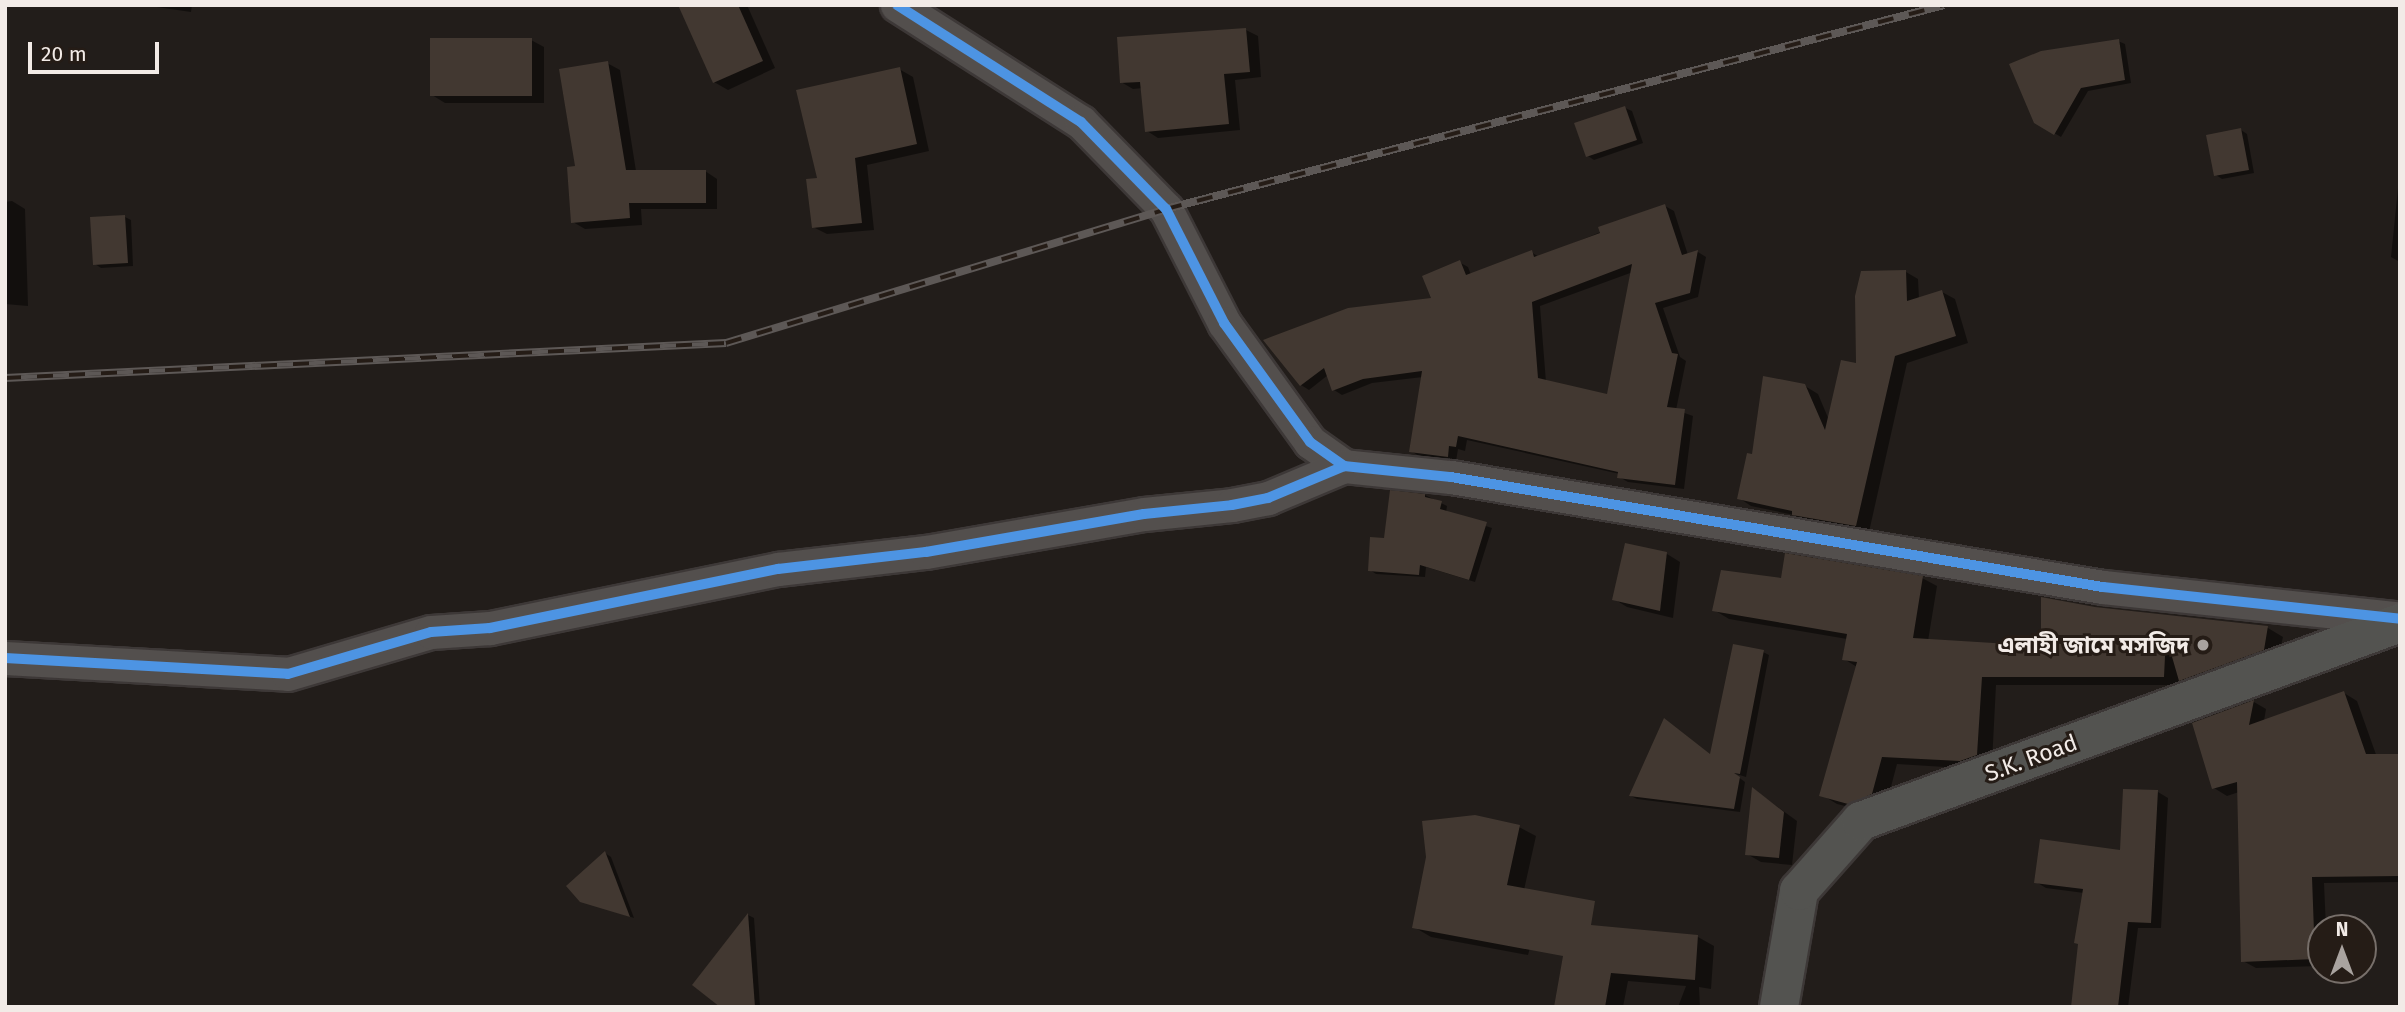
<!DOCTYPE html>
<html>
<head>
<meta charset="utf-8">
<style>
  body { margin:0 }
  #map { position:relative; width:2405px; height:1012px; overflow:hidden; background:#221d1a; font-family:"Fira Sans","Noto Sans Bengali",sans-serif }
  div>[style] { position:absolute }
  .shadow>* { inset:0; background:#0007 }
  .building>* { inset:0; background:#423831 }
  .roads { filter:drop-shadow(2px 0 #3d3837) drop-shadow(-2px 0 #3d3837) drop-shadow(0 2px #3d3837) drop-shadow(0 -2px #3d3837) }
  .street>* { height:33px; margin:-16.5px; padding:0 16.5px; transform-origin:16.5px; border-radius:16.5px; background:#534f4d }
  .secondary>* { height:38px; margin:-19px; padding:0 19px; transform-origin:19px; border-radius:19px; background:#535350 }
  .rail>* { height:8px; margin-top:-4px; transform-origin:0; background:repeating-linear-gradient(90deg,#251c16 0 16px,#5d5856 0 32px); box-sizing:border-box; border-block:2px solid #5d5856 }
  .cycleway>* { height:10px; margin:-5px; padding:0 5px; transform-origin:5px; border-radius:5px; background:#4d94e3 }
  .dots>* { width:19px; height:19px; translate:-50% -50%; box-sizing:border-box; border:4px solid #251c16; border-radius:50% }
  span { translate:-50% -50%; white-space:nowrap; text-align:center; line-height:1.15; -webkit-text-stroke:6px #251c16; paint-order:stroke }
  .poi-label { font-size:23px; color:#f2ebe7; font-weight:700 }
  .right { translate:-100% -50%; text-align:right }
  .street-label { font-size:23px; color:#f2ebe7 }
  .frame { position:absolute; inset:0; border:7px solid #f2ebe7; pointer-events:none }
  .north { position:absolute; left:2307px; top:914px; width:70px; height:70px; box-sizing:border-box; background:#251c16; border:2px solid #776f6a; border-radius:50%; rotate:0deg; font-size:19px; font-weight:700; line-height:28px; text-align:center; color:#f2ebe7 }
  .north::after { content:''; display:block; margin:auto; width:24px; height:32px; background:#a9a39f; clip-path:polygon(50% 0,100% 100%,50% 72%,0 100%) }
  .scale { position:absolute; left:28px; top:42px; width:131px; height:32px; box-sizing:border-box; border:4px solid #f2ebe7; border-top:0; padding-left:9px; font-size:21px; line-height:24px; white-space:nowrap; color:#f2ebe7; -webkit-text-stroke:5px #251c16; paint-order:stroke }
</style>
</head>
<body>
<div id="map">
  <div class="shadow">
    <i style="clip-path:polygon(143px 5px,192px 5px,191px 12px)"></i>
    <i style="clip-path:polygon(692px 5px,747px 5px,775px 68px,728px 90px,714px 82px)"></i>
    <i style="clip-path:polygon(1246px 30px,1258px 36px,1261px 77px,1235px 80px,1240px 130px,1158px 138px,1147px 131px,1143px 88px,1133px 89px,1121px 82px)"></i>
    <i style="clip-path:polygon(531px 40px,544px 47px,544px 103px,445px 103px,432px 95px)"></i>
    <i style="clip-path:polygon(2118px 41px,2125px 44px,2131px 83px,2088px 91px,2061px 137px,2035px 122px)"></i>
    <i style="clip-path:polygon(607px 63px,620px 70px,636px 171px,705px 171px,717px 179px,717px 209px,641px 209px,642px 225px,585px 229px,573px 222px,577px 168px)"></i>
    <i style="clip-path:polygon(899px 69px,913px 77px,929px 151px,867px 165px,874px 230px,827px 234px,813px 227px,819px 180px)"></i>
    <i style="clip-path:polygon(1625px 108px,1632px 111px,1643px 143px,1594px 160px,1588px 156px)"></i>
    <i style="clip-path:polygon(2241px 130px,2247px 134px,2254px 173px,2222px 179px,2216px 175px)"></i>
    <i style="clip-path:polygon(2398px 188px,2400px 189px,2400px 262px,2391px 257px)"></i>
    <i style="clip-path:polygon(12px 201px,25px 209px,28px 306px,5px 304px,5px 202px)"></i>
    <i style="clip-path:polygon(evenodd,1665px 206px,1674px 211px,1688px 255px,1698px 252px,1706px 257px,1698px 297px,1663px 308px,1680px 357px,1686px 361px,1676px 410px,1693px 416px,1684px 489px,1628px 482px,1619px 477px,1620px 474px,1467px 440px,1465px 451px,1458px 449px,1456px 461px,1419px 456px,1411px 451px,1423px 377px,1372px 383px,1342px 395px,1334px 390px,1328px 375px,1309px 390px,1301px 385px,1266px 341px,1434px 299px,1459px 262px,1468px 267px,1471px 275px,1531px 252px,1539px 257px,1665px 206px,1633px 272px,1608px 396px,1546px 382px,1540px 306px,1633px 272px)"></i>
    <i style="clip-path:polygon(125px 217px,131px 220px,133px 266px,101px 268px,95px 264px)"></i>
    <i style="clip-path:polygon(1906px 272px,1918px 279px,1919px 299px,1942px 292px,1955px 299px,1968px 343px,1907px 363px,1869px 532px,1806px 521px,1794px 515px,1751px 506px,1739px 498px,1753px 456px,1805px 386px,1818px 394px,1829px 420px)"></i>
    <i style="clip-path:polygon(1425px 495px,1447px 506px,1446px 513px,1492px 528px,1475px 582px,1426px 567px,1425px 577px,1376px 574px,1370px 570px,1385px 540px)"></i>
    <i style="clip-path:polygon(1667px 554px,1680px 562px,1673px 618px,1627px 607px,1614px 599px)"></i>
    <i style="clip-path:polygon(1922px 578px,1937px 586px,1928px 641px,2043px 648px,2095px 609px,2268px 628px,2283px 637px,2278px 658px,2196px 688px,2179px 678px,2179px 685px,1996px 685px,1992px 763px,1976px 769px,1897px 764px,1887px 802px,1865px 811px,1837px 804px,1822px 795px,1857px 667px,1844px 659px,1847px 639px,1729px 619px,1714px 610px,1782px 579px)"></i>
    <i style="clip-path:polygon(1763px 652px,1769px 655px,1746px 777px,1733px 773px,1745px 782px,1740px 812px,1637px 799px,1631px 796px,1712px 756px)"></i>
    <i style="clip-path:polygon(2344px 693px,2357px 701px,2400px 822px,2400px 882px,2324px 883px,2326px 928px,2321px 928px,2321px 966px,2256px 968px,2243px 961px,2239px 792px,2227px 796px,2214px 788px,2194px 724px,2254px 702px,2266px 709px,2264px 721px)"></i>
    <i style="clip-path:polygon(1754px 790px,1797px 821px,1792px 865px,1761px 862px,1747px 854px)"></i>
    <i style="clip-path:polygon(2158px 792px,2168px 798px,2161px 928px,2138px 928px,2128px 1007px,2073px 1007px,2084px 893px,2046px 888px,2036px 882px,2121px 851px)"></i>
    <i style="clip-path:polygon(1519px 827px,1536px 836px,1524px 890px,1543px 900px,1528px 955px,1431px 937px,1414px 927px)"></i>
    <i style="clip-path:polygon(605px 853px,611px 857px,634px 918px,581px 901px)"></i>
    <i style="clip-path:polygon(748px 915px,754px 918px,760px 1007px,723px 1007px,695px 985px)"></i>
    <i style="clip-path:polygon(1570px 925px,1698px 937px,1714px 946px,1711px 989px,1699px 987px,1700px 1007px,1678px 1007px,1686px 986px,1628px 981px,1623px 1007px,1555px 1007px)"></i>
  </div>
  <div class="building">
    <i style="clip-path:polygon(678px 5px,738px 5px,763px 61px,713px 83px)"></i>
    <i style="clip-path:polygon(1246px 28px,1250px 72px,1224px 74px,1229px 124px,1145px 132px,1140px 82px,1120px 83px,1117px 37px)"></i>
    <i style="clip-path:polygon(430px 38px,532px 38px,532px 96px,430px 96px)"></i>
    <i style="clip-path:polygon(2119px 39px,2125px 80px,2081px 88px,2054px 135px,2034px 123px,2009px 64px,2041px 51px)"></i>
    <i style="clip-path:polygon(608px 61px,626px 170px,706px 170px,706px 203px,629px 203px,630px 218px,571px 223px,567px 167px,575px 166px,559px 69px)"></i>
    <i style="clip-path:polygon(900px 67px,917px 144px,855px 158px,862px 223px,812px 228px,806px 179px,817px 178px,796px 90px)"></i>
    <i style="clip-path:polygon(1625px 106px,1637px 140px,1586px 157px,1574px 123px)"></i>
    <i style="clip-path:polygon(2241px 128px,2249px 170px,2214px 176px,2206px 135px)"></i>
    <i style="clip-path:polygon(evenodd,1665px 204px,1682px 255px,1698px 250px,1690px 293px,1655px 303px,1672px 353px,1678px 354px,1667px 407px,1685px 409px,1675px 485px,1617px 478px,1618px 472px,1458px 436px,1456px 447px,1449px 446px,1448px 457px,1409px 452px,1422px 371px,1363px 379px,1332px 391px,1324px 368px,1300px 386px,1263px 340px,1348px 308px,1431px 298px,1422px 276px,1460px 260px,1466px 275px,1532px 250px,1534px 257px,1600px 233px,1598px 227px,1665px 204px,1632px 264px,1607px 394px,1538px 378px,1532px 302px,1632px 264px)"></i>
    <i style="clip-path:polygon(125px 215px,128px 263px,93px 265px,90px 217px)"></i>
    <i style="clip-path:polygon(1906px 270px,1907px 301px,1942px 290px,1956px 336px,1895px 356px,1856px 526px,1792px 515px,1792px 511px,1737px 499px,1747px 453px,1752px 454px,1763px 376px,1805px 384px,1825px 430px,1841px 360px,1856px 363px,1855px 296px,1861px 271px)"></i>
    <i style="clip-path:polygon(1390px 490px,1425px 494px,1425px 497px,1442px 501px,1440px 509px,1487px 522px,1469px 580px,1420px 565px,1419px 575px,1368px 571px,1370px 537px,1384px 538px)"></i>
    <i style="clip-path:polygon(1625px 543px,1667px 552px,1660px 611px,1612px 600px)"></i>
    <i style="clip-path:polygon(1785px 553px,1923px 576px,1913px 638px,2041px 646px,2041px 597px,2095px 607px,2268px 626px,2264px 650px,2179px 681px,2166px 636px,2164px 677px,1982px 677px,1977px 755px,1960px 761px,1882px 757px,1872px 794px,1848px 804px,1819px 796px,1857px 662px,1842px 660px,1847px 634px,1712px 611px,1721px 570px,1781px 578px)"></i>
    <i style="clip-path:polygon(1733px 644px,1764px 650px,1740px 774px,1734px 773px,1740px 777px,1734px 809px,1629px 796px,1664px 718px,1710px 754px)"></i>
    <i style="clip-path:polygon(2344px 691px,2366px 754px,2400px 754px,2400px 876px,2312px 877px,2315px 959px,2241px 962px,2237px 782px,2212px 789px,2192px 723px,2254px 700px,2249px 725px)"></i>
    <i style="clip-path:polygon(1752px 787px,1784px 812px,1779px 858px,1745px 855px)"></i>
    <i style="clip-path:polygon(2123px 789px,2158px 790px,2151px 923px,2128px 922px,2118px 1007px,2071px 1007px,2078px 944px,2074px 943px,2083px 889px,2034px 883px,2040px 839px,2120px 850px)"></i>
    <i style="clip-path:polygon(1475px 815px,1520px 825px,1507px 885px,1595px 901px,1591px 925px,1698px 935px,1695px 980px,1611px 973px,1605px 1007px,1554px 1007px,1563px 956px,1412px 928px,1426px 857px,1422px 821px)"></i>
    <i style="clip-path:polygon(605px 851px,630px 917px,580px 902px,566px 886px)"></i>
    <i style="clip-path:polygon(748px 913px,755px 1007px,720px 1007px,692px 985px)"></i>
  </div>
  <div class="roads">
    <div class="street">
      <i style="left:897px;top:5px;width:218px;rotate:32.5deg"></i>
      <i style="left:1081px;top:122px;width:122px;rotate:45.7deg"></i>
      <i style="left:1166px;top:209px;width:128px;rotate:63deg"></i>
      <i style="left:1224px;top:323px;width:147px;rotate:54.1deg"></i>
      <i style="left:1310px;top:442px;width:42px;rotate:35.2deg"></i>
      <i style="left:1344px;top:466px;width:108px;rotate:5.9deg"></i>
      <i style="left:1451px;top:477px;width:661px;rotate:9.58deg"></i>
      <i style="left:2103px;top:587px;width:299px;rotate:6.1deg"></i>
      <i style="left:5px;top:658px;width:283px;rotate:3.2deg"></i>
      <i style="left:288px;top:674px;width:149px;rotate:-16.4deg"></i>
      <i style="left:431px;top:632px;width:59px;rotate:-3.9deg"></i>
      <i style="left:490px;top:628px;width:294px;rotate:-11.6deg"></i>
      <i style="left:778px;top:569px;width:149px;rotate:-6.6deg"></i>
      <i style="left:926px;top:552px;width:221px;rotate:-9.9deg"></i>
      <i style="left:1144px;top:514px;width:88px;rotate:-5.8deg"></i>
      <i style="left:1232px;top:505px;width:37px;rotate:-11deg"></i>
      <i style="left:1268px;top:498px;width:82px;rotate:-22.8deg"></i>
    </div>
    <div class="secondary">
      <i style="left:1779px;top:1007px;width:118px;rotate:-80.2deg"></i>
      <i style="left:1799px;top:891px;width:94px;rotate:-48.5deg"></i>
      <i style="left:1861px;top:821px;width:574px;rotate:-20.17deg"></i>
    </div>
  </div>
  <div class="rail">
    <i style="left:5px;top:378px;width:722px;rotate:-2.78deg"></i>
    <i style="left:726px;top:343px;width:460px;rotate:-16.9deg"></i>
    <i style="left:1166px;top:209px;width:804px;rotate:-14.69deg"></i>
  </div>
  <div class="cycleway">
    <i style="left:897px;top:5px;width:218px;rotate:32.5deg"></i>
    <i style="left:1081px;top:122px;width:122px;rotate:45.7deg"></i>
    <i style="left:1166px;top:209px;width:128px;rotate:63deg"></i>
    <i style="left:1224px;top:323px;width:147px;rotate:54.1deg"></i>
    <i style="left:1310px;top:442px;width:42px;rotate:35.2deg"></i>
    <i style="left:1344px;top:466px;width:108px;rotate:5.9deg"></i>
    <i style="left:1451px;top:477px;width:661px;rotate:9.58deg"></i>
    <i style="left:2103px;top:587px;width:299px;rotate:6.1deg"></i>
    <i style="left:5px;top:658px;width:283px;rotate:3.2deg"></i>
    <i style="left:288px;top:674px;width:149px;rotate:-16.4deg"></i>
    <i style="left:431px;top:632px;width:59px;rotate:-3.9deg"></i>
    <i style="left:490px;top:628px;width:294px;rotate:-11.6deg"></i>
    <i style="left:778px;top:569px;width:149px;rotate:-6.6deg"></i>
    <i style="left:926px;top:552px;width:221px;rotate:-9.9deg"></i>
    <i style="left:1144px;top:514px;width:88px;rotate:-5.8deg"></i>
    <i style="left:1232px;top:505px;width:37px;rotate:-11deg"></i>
    <i style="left:1268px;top:498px;width:82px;rotate:-22.8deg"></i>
  </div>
  <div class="dots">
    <i style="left:2203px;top:645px;background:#a9a39f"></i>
  </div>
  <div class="poi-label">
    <span class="right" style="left:2189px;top:645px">এলাহী জামে মসজিদ</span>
  </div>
  <div class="street-label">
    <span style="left:2031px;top:758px;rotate:-20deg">S.K. Road</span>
  </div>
  <div class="frame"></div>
  <div class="north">N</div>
  <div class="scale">20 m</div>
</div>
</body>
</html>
